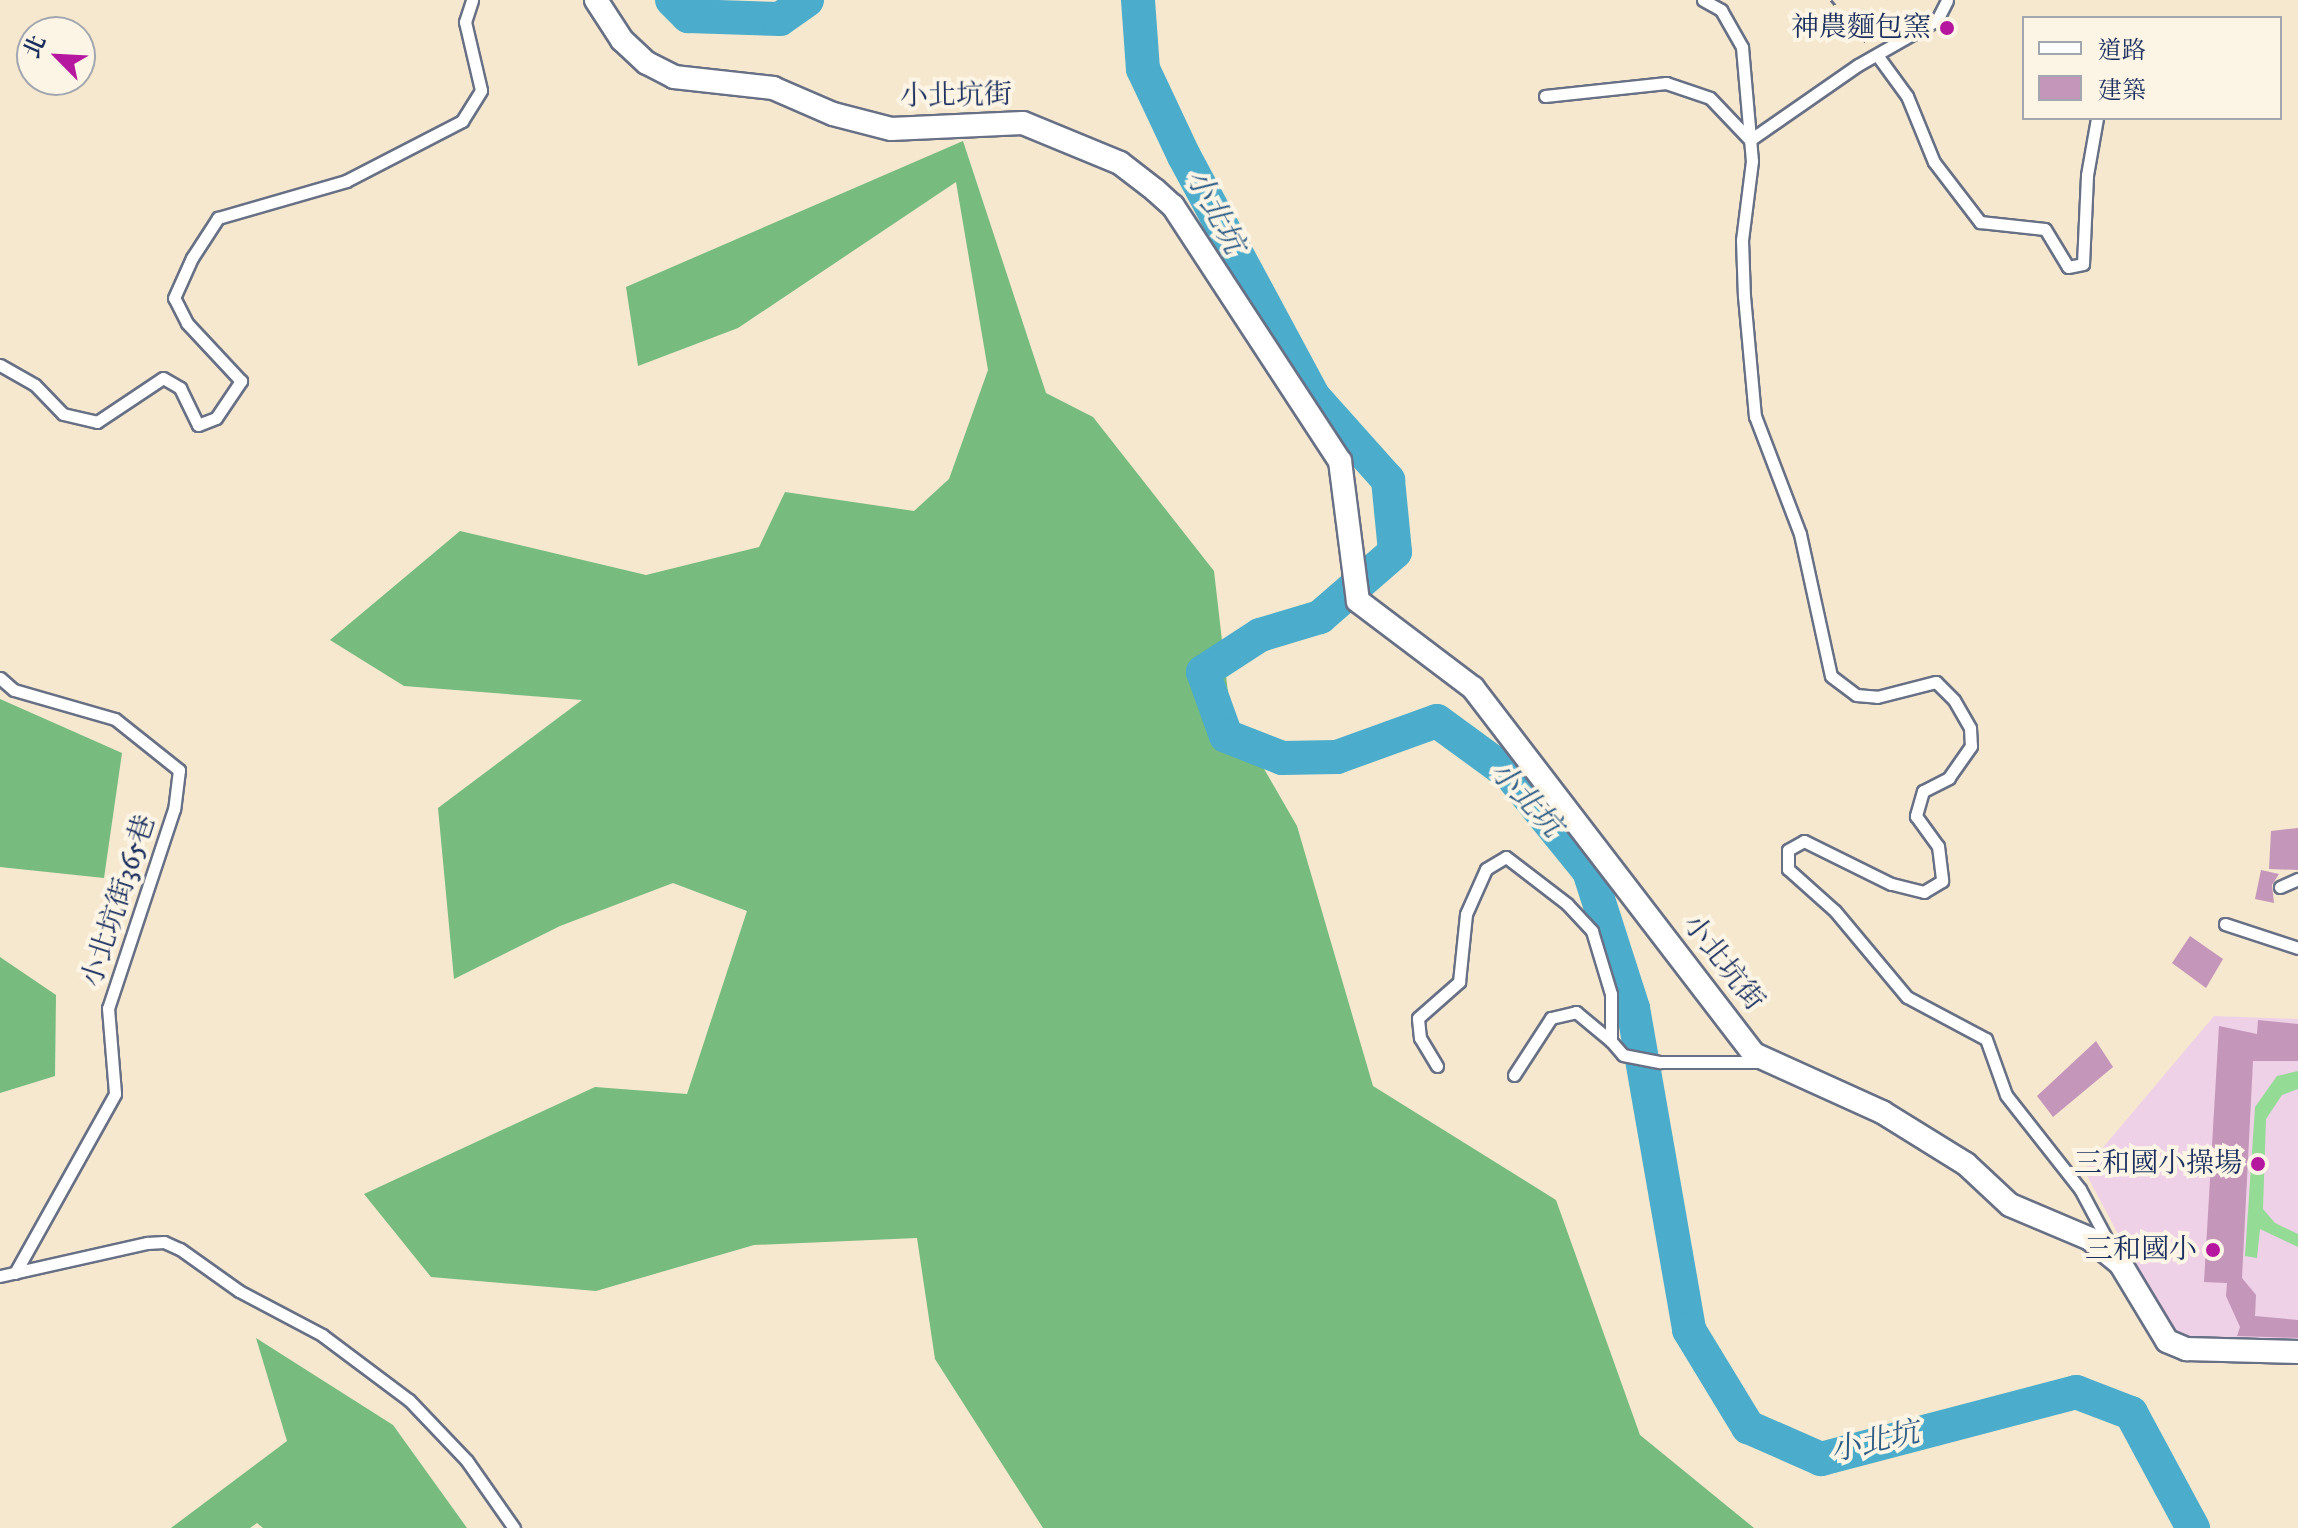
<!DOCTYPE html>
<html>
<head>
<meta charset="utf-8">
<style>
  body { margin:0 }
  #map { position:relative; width:2298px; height:1528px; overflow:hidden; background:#f6e8cf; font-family:"IM FELL DW Pica","Noto Serif TC",serif }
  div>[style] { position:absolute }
  .built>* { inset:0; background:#eed0e7 }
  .green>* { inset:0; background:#94db95 }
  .forest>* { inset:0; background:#77bb7e }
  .river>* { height:34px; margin:-17px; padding:0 17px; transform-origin:17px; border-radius:17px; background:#4caccb }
  .building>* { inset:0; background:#c496b9 }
  .path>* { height:3px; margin-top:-1.5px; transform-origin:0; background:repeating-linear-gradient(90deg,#687086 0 6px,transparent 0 12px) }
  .roads { filter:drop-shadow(2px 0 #687086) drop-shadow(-2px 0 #687086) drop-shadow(0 2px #687086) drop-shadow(0 -2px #687086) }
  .lane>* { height:11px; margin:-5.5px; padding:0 5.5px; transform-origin:5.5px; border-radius:5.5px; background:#fff }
  .street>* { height:22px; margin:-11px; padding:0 11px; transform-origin:11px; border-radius:11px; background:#fff }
  .dots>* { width:22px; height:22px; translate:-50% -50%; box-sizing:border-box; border:4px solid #fcf5e5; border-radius:50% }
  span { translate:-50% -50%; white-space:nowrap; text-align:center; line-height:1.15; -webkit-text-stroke:8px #fcf5e5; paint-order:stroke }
  .poi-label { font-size:28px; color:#1b2f5e }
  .right { translate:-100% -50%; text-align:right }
  .street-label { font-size:28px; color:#1b2f5e }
  .water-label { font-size:30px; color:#2c5b84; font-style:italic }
  .legend { position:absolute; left:2022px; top:16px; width:260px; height:104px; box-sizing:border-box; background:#fcf5e5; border:2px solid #a2a6af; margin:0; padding:10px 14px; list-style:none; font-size:24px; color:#1b2f5e }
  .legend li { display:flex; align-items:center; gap:16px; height:40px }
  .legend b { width:40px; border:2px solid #a2a6af }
  .north { position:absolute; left:16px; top:16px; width:80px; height:80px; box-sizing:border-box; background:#fcf5e5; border:2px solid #a2a6af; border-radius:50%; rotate:294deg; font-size:22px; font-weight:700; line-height:32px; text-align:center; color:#1b2f5e }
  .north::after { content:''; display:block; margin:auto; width:28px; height:36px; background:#b5179e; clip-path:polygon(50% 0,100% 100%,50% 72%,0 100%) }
</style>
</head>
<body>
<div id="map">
  <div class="built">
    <i style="clip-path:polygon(2214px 1016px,2298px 1019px,2298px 1354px,2190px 1350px,2170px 1331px,2084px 1170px)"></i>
  </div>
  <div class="green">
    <i style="clip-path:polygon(2298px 1071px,2298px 1089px,2282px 1095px,2266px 1119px,2263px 1209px,2275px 1223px,2298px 1234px,2298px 1247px,2260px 1229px,2257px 1258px,2245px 1256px,2255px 1107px,2277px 1076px)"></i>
  </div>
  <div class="forest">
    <i style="clip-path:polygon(963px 141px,1046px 393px,1093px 417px,1214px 571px,1230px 710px,1297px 826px,1373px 1086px,1556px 1200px,1640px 1435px,1754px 1528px,1043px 1528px,935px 1359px,917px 1238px,754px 1245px,596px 1291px,431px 1277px,364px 1194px,595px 1087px,687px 1094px,747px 911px,673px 883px,560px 926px,454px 979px,438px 808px,582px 700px,404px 686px,330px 640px,460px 531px,646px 575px,759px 547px,785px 492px,914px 511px,949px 479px,988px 370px,956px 182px,738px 328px,638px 366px,626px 287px)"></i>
    <i style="clip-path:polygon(0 699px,122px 753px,104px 878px,0 867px)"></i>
    <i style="clip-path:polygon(0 957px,56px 995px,55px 1076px,0 1093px)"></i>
    <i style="clip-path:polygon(256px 1338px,393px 1425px,467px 1528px,263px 1528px,257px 1523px,250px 1528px,171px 1528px,287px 1441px)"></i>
  </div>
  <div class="river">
    <i style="left:672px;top:0;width:23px;rotate:45deg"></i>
    <i style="left:688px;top:16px;width:92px;rotate:1.9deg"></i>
    <i style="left:780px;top:19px;width:33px;rotate:-35deg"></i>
    <i style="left:1138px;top:0;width:69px;rotate:85.9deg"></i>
    <i style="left:1143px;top:69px;width:96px;rotate:64.8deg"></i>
    <i style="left:1184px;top:156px;width:272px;rotate:61.7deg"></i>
    <i style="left:1313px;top:396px;width:113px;rotate:48.2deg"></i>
    <i style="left:1388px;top:480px;width:72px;rotate:84.4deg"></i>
    <i style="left:1395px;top:552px;width:99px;rotate:139.1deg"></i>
    <i style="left:1320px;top:617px;width:63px;rotate:163.3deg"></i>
    <i style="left:1260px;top:635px;width:68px;rotate:147deg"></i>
    <i style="left:1203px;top:672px;width:68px;rotate:70.2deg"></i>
    <i style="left:1226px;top:736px;width:60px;rotate:21.4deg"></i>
    <i style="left:1282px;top:758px;width:55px;rotate:-1deg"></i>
    <i style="left:1337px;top:757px;width:106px;rotate:-19.8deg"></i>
    <i style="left:1437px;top:721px;width:92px;rotate:36.1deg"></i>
    <i style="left:1511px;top:775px;width:124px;rotate:50.9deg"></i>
    <i style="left:1589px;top:871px;width:144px;rotate:72.2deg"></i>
    <i style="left:1633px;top:1008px;width:327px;rotate:80.1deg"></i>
    <i style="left:1689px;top:1330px;width:114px;rotate:58.7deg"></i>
    <i style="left:1748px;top:1427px;width:80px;rotate:23.7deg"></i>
    <i style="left:1821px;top:1459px;width:264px;rotate:-14.7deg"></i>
    <i style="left:2076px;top:1392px;width:59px;rotate:20.9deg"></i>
    <i style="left:2131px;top:1413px;width:131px;rotate:61.7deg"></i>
  </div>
  <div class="building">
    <i style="clip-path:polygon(2298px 828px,2298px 870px,2269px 869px,2271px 831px)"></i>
    <i style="clip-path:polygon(2261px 870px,2279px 874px,2272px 885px,2274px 903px,2255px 899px)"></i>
    <i style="clip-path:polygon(2190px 936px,2223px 959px,2206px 988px,2172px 963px)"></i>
    <i style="clip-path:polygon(2258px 1020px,2298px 1024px,2298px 1061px,2253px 1061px,2242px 1278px,2256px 1295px,2255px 1316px,2298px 1320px,2298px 1338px,2237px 1336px,2240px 1327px,2226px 1296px,2227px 1283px,2204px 1282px,2219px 1026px,2257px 1034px)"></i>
    <i style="clip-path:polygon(2096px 1041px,2113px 1067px,2053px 1117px,2037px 1096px)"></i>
  </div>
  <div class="path">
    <i style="left:1831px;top:0;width:56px;rotate:50.1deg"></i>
  </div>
  <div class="roads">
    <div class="lane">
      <i style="left:1703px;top:0;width:21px;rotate:29deg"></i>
      <i style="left:1721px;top:10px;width:43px;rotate:60.4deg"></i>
      <i style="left:1742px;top:47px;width:114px;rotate:85deg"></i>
      <i style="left:1752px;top:161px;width:80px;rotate:97.2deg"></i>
      <i style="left:1742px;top:240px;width:56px;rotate:88deg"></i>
      <i style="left:1744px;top:296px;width:121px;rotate:84.8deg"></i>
      <i style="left:1755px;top:416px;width:126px;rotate:69.1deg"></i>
      <i style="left:1800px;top:534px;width:145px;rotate:77.7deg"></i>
      <i style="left:1831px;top:676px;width:31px;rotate:37deg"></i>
      <i style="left:1856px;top:695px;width:21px;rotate:5deg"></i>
      <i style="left:1877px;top:697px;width:61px;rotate:-14.3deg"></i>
      <i style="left:1936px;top:682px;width:25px;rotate:45deg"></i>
      <i style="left:1954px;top:700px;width:32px;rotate:60deg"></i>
      <i style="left:1970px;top:728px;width:18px;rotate:87deg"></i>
      <i style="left:1971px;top:746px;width:39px;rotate:125deg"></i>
      <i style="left:1949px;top:778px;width:29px;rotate:153deg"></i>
      <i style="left:1923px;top:791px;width:26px;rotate:106deg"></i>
      <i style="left:1916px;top:816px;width:37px;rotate:54deg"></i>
      <i style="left:1938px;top:846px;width:35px;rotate:83deg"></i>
      <i style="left:1942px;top:881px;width:21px;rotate:149deg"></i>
      <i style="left:1924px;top:892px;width:34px;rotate:-166deg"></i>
      <i style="left:1891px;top:884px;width:97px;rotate:-153.7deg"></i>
      <i style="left:1804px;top:841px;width:18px;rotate:151deg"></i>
      <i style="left:1788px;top:850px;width:19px;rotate:90deg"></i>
      <i style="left:1788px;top:869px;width:63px;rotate:41.8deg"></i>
      <i style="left:1835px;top:911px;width:112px;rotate:50.1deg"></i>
      <i style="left:1907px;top:997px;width:89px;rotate:28deg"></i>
      <i style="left:1986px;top:1039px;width:59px;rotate:70.3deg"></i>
      <i style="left:2006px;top:1095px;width:120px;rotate:51.8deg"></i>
      <i style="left:2080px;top:1189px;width:68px;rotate:61.9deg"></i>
      <i style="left:1877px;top:55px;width:51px;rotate:53.8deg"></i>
      <i style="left:1907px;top:96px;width:71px;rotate:67.8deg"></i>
      <i style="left:1934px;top:162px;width:76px;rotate:52.5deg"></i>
      <i style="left:1980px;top:222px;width:65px;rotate:6.1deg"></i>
      <i style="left:2045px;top:229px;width:44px;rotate:58.8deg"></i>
      <i style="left:2068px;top:267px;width:15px;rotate:-11deg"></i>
      <i style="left:2083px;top:264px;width:89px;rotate:-87.4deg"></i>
      <i style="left:2087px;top:175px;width:58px;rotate:-80deg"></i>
      <i style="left:1545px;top:96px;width:122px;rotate:-6.1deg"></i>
      <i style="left:1666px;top:83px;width:46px;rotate:18.8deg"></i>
      <i style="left:1710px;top:98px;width:58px;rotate:46.4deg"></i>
      <i style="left:1750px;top:140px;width:131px;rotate:-34.8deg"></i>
      <i style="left:1858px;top:65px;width:91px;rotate:-29.7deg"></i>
      <i style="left:1937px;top:20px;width:22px;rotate:-63deg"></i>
      <i style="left:0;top:365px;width:40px;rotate:29.7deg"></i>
      <i style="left:35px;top:385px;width:40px;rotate:46deg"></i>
      <i style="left:63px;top:414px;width:35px;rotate:13deg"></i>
      <i style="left:97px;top:422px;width:79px;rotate:-33.7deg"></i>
      <i style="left:163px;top:378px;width:20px;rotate:30deg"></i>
      <i style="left:180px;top:388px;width:41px;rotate:64.1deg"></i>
      <i style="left:198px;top:425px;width:19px;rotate:-21deg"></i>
      <i style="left:216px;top:418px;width:45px;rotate:-56deg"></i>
      <i style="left:241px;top:381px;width:79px;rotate:-133deg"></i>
      <i style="left:187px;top:323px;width:28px;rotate:-117deg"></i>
      <i style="left:174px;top:298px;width:44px;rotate:-65.8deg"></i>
      <i style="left:192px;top:258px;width:48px;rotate:-57deg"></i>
      <i style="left:218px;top:218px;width:133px;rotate:-16.1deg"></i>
      <i style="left:346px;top:181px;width:131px;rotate:-27.3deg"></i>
      <i style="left:462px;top:121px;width:36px;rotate:-58deg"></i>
      <i style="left:481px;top:90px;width:70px;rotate:-103.2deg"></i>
      <i style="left:465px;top:22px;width:23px;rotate:-72deg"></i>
      <i style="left:0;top:678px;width:18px;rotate:41deg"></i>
      <i style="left:14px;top:690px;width:105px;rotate:16deg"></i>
      <i style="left:115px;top:719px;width:82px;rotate:38.6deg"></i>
      <i style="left:179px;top:770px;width:39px;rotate:97deg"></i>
      <i style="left:174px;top:809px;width:210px;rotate:108.3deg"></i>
      <i style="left:108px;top:1008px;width:86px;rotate:85.3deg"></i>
      <i style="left:115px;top:1094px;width:205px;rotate:119.2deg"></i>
      <i style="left:2280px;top:887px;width:20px;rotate:-24deg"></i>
      <i style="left:2225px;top:924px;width:77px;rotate:18.2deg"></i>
      <i style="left:1437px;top:1066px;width:33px;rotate:-121deg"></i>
      <i style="left:1420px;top:1038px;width:20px;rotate:-96deg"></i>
      <i style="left:1418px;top:1018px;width:55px;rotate:-41.3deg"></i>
      <i style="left:1459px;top:982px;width:68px;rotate:-84.1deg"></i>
      <i style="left:1466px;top:914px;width:49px;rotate:-66deg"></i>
      <i style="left:1486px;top:869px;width:23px;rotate:-31deg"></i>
      <i style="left:1506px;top:857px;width:77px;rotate:37.6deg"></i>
      <i style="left:1567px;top:904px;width:37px;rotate:47deg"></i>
      <i style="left:1592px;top:931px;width:66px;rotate:73.2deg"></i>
      <i style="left:1611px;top:994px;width:47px;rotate:90deg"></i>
      <i style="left:1611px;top:1041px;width:18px;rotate:49deg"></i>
      <i style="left:1623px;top:1055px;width:38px;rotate:11deg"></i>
      <i style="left:1660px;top:1062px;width:101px"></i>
      <i style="left:1514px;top:1075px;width:68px;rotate:-57deg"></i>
      <i style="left:1551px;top:1018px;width:26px;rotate:-13deg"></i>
      <i style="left:1576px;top:1012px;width:45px;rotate:39.6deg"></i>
      <i style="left:0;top:1276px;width:151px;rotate:-12.7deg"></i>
      <i style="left:147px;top:1243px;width:17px;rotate:-3deg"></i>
      <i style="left:164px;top:1242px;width:17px;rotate:24deg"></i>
      <i style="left:180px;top:1249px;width:72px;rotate:35.4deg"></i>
      <i style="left:239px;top:1291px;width:94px;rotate:27.9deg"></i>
      <i style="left:322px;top:1335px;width:109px;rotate:36.8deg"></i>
      <i style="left:409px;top:1400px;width:84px;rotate:46.4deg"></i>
      <i style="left:467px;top:1461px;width:82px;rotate:55deg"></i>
    </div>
    <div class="street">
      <i style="left:596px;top:0;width:48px;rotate:57deg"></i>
      <i style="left:622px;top:40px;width:34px;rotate:43deg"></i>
      <i style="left:647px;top:63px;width:30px;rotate:27deg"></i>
      <i style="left:674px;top:77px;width:100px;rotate:6.3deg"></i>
      <i style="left:773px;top:88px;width:65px;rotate:23.4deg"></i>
      <i style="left:833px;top:114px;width:60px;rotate:14.5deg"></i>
      <i style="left:891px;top:129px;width:132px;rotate:-2.6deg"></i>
      <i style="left:1023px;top:123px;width:105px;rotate:22.4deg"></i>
      <i style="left:1120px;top:163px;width:44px;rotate:37.6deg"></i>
      <i style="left:1155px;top:190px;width:24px;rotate:42deg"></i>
      <i style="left:1173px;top:206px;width:305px;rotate:56.8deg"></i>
      <i style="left:1340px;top:461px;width:141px;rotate:82.7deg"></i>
      <i style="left:1358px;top:601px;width:144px;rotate:37.1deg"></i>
      <i style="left:1473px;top:688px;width:461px;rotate:52.5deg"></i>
      <i style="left:1754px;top:1054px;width:141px;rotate:24.4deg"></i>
      <i style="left:1882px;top:1112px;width:99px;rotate:31.8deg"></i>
      <i style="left:1966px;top:1164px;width:60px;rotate:43deg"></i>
      <i style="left:2010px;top:1205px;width:87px;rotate:23deg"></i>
      <i style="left:2090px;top:1239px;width:38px;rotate:39deg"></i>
      <i style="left:2120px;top:1263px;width:91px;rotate:58.9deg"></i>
      <i style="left:2167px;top:1341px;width:21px;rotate:23deg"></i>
      <i style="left:2186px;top:1349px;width:112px;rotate:1.5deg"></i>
    </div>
  </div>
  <div class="dots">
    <i style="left:1947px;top:28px;background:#b5179e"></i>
    <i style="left:2258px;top:1164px;background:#b5179e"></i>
    <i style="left:2213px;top:1250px;background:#b5179e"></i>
  </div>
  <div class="poi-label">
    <span class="right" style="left:1931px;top:28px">神農麵包窯</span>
    <span class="right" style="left:2242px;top:1164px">三和國小操場</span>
    <span class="right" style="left:2197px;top:1250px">三和國小</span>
  </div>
  <div class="street-label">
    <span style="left:956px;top:96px;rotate:-1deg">小北坑街</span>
    <span style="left:119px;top:901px;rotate:-72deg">小北坑街365巷</span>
    <span style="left:1723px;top:963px;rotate:52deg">小北坑街</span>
  </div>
  <div class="water-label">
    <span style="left:1214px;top:212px;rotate:62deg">小北坑</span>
    <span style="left:1525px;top:800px;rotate:47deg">小北坑</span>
    <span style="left:1875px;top:1443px;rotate:-13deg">小北坑</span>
  </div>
  <ul class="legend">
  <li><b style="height:10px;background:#fff"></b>道路</li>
  <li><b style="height:22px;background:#c496b9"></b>建築</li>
  </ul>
  <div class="north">北</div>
</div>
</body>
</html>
